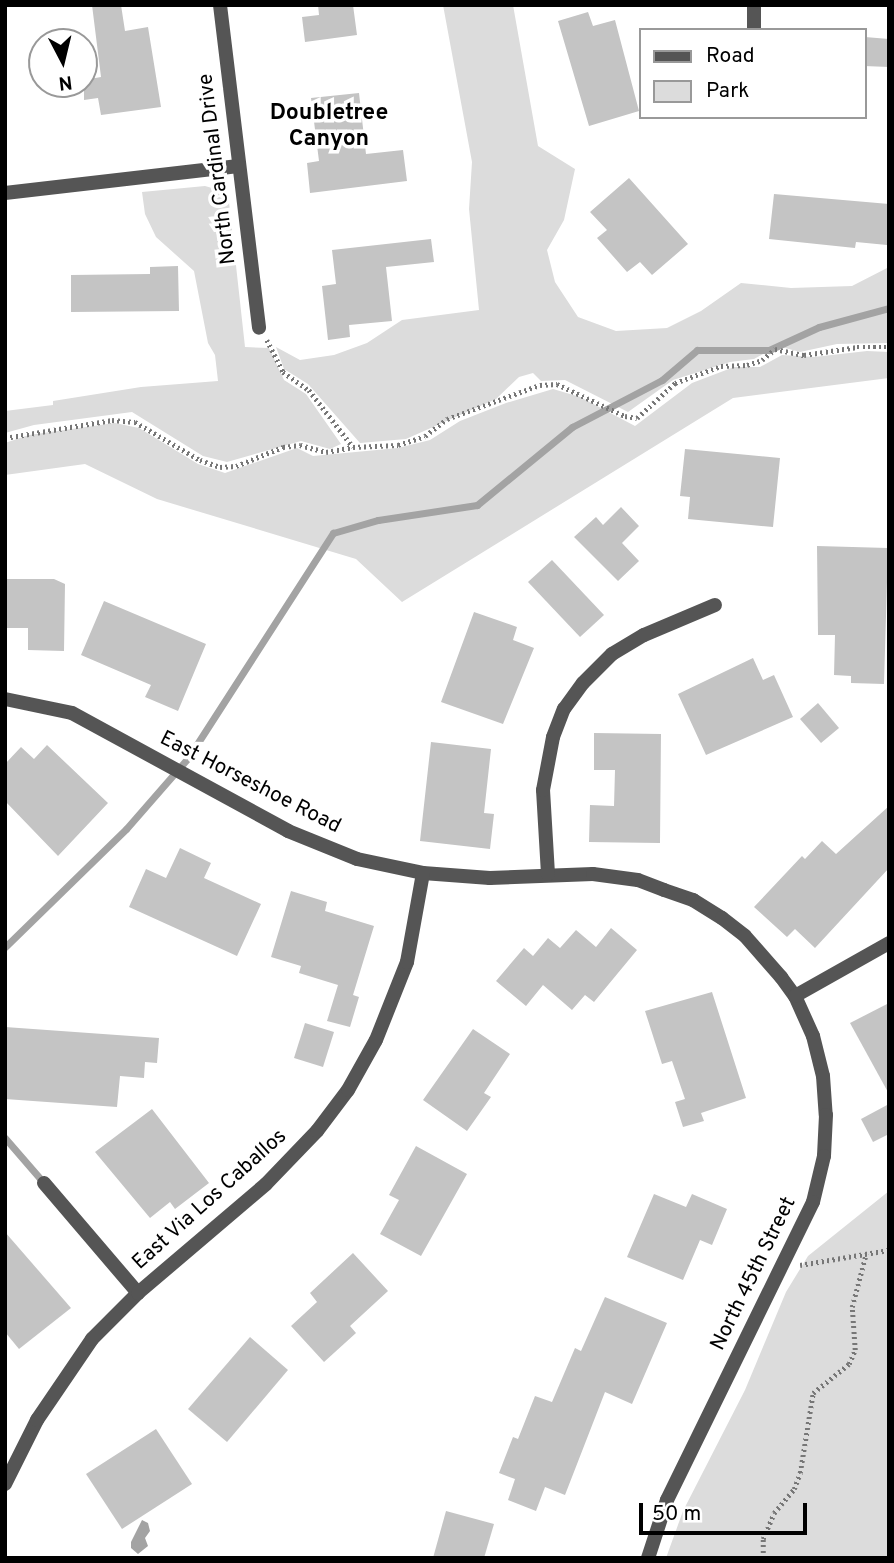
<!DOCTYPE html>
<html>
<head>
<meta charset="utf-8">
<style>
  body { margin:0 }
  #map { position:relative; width:894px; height:1563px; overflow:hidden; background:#fff; font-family:Overpass,sans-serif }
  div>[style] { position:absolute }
  .green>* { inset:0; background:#dcdcdc }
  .water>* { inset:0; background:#a3a3a3 }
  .stream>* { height:7px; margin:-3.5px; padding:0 3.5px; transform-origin:3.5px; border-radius:3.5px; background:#a3a3a3 }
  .building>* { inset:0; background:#c4c4c4 }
  .path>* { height:4.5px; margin-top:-2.25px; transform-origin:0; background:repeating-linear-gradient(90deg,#777 0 2px,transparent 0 5.5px) }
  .street>* { height:14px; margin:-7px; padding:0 7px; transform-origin:7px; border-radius:7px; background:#555 }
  span { translate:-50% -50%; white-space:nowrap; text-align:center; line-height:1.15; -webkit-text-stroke:7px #fff; paint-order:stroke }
  .street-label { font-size:21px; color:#000 }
  .neighbourhood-label { font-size:23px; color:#000; font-weight:700 }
  .frame { position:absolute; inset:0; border:7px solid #000; pointer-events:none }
  .legend { position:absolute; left:639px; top:28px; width:228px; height:91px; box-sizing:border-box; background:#fff; border:2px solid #999; margin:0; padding:9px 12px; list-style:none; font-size:21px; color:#000 }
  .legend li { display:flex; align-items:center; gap:14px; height:35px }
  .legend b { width:35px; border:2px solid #999 }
  .north { position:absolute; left:28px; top:28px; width:70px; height:70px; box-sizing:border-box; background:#fff; border:2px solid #999; border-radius:50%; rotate:173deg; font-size:19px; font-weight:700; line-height:28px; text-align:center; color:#000 }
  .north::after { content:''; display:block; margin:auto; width:24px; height:32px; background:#000; clip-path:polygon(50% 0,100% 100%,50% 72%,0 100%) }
  .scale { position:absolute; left:639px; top:1503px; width:168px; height:32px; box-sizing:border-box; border:4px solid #000; border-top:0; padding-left:9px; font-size:21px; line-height:24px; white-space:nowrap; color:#000; -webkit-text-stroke:5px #fff; paint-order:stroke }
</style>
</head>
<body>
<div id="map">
  <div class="green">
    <i style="clip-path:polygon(443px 5px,513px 5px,538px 146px,575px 169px,564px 220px,547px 250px,555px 282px,578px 317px,616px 331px,667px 328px,701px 311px,741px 283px,791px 288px,852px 286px,889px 267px,889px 343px,837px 344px,800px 352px,778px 346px,754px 359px,730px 362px,673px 380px,628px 412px,565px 380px,541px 381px,533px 373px,519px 377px,496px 399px,406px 439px,360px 443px,308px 384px,284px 369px,276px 347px,300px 360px,334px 355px,367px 343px,402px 320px,479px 310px,469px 209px,472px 162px)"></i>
    <i style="clip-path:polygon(205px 186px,219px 190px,229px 202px,245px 347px,269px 348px,284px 380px,306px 394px,341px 444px,330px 449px,301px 441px,227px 462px,203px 456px,132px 412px,34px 425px,5px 433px,5px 411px,53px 405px,53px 401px,141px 387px,218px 381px,215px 355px,208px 343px,194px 271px,156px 237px,145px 214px,142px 192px)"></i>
    <i style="clip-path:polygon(867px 351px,889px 352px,889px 378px,733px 398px,402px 602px,356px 559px,157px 499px,85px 464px,5px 475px,5px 443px,29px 435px,115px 423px,139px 428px,198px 464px,225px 473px,297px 448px,313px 456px,398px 448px,430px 440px,460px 421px,506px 403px,553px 389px,580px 397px,635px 426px,692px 383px,734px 367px,760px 367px,782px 355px,814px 357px)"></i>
    <i style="clip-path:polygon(889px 1191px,889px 1558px,666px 1558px,683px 1511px,745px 1390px,786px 1292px,808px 1256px)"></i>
  </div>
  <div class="water">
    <i style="clip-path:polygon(142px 1520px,148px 1523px,150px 1531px,145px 1538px,148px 1546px,138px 1554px,131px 1548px,131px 1542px)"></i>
  </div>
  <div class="stream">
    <i style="left:5px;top:947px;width:169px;rotate:-44.3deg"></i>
    <i style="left:126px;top:829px;width:94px;rotate:-48.9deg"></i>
    <i style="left:188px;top:758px;width:268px;rotate:-57.2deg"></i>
    <i style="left:333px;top:533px;width:47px;rotate:-16.1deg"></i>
    <i style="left:378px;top:520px;width:100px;rotate:-8.6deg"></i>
    <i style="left:477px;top:505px;width:123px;rotate:-39.4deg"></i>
    <i style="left:572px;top:427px;width:102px;rotate:-27.6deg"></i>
    <i style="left:662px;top:380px;width:46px;rotate:-40.6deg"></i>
    <i style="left:697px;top:350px;width:72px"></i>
    <i style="left:769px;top:350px;width:55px;rotate:-24.7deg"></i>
    <i style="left:819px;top:327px;width:73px;rotate:-15.2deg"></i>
    <i style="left:5px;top:1138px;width:60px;rotate:49.1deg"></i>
  </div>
  <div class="building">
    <i style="clip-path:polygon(92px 5px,121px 5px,125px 31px,148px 27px,161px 107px,101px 115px,98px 98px,84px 100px,84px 80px,101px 77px)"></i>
    <i style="clip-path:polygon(318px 5px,353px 5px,357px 35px,305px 42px,302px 17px,319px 15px)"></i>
    <i style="clip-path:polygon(588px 12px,593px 26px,615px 20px,639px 111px,589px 126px,558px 21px)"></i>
    <i style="clip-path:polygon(865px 37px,889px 39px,889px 67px,864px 66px)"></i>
    <i style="clip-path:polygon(359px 93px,366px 154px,403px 150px,407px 181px,310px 193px,307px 163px,319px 161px,311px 98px)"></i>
    <i style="clip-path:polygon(629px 178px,688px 244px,652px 275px,640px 262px,627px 272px,597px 238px,607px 230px,590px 212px)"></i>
    <i style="clip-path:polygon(774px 194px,889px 204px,887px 245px,856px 242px,855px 248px,769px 239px)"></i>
    <i style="clip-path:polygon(431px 239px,434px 262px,386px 267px,392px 321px,349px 325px,350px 337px,328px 340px,322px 286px,336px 284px,332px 250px)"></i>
    <i style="clip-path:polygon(178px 266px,179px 311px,71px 312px,71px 275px,150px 274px,150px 267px)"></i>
    <i style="clip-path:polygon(685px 449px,780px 458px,773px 527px,688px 519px,690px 497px,680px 496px)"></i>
    <i style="clip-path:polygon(621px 507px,639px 526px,622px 543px,639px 561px,618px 581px,574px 537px,596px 517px,603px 525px)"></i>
    <i style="clip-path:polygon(817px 546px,888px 548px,884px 684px,851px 683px,851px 676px,834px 675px,835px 635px,818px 635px)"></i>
    <i style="clip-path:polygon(552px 560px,604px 615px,580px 637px,528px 582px)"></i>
    <i style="clip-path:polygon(5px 579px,54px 579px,65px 584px,64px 651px,28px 650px,28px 628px,5px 628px)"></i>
    <i style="clip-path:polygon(104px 601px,206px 644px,178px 711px,145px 697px,151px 685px,81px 655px)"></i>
    <i style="clip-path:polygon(474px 612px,517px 627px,513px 640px,534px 648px,503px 724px,441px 702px)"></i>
    <i style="clip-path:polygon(753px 658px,763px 680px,774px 675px,793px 717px,706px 755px,678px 694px)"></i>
    <i style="clip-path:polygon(818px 703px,839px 728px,821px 743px,800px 719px)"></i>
    <i style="clip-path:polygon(594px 733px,661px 734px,660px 843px,589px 842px,590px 805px,614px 806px,615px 770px,594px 770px)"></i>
    <i style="clip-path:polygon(431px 742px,491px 749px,484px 813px,494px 814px,490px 849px,420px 841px)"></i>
    <i style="clip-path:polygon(47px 745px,108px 803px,58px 856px,5px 801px,5px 764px,21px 747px,34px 759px)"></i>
    <i style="clip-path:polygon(889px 806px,889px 868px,815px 948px,795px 929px,787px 937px,754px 907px,802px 856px,805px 859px,822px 841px,836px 854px)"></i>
    <i style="clip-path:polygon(180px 848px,211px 863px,204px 878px,261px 904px,237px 956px,129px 907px,146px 869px,166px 878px)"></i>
    <i style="clip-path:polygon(291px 891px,327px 902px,325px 911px,374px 926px,353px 995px,359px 997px,350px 1027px,327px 1021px,338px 985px,299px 973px,301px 966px,271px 957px)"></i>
    <i style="clip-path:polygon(611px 928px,637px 950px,594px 1002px,585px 995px,572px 1010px,543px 985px,526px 1006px,496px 981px,524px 948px,533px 956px,548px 938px,560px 948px,576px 930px,596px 947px)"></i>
    <i style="clip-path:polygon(712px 992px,746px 1098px,701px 1113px,704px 1121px,683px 1127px,675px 1102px,685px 1099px,672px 1061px,662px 1064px,645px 1011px)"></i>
    <i style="clip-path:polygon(889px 1003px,889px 1094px,850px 1023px)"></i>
    <i style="clip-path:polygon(305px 1023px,334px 1032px,323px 1067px,294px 1058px)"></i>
    <i style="clip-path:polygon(5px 1027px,159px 1038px,157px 1063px,145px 1062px,144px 1078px,120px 1076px,117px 1107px,5px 1099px)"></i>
    <i style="clip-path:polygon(473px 1029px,510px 1054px,484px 1093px,491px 1097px,467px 1131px,423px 1100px)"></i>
    <i style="clip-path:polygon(889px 1104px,889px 1134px,873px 1142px,861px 1119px)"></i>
    <i style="clip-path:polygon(152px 1109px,209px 1183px,175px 1209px,170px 1202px,150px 1218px,95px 1152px)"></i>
    <i style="clip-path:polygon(416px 1146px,467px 1174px,421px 1256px,380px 1234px,399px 1200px,389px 1195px)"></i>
    <i style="clip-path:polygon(654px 1194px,686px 1207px,692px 1194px,727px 1209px,712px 1245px,700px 1240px,683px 1280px,627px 1257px)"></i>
    <i style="clip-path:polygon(5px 1232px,71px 1308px,19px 1349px,5px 1332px)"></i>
    <i style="clip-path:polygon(353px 1253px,388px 1291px,350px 1326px,356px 1333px,324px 1362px,291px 1326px,317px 1302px,310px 1293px)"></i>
    <i style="clip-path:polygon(605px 1297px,667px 1323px,632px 1404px,605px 1392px,565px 1495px,545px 1487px,536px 1511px,508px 1500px,515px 1479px,499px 1473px,513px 1437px,518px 1439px,535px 1396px,552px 1402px,575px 1348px,581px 1351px)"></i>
    <i style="clip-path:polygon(250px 1337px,288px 1370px,227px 1442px,188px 1409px)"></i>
    <i style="clip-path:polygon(156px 1429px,192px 1484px,122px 1529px,86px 1474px)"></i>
    <i style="clip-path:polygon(446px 1511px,494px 1524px,484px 1558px,433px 1558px)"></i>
  </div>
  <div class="path">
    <i style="left:267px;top:340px;width:36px;rotate:63deg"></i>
    <i style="left:283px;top:372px;width:32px;rotate:35deg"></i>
    <i style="left:309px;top:390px;width:72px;rotate:52.3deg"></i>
    <i style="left:5px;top:438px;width:109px;rotate:-9.5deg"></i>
    <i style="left:112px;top:420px;width:23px;rotate:5deg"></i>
    <i style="left:135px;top:422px;width:75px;rotate:30.3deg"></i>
    <i style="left:200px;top:460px;width:21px;rotate:19deg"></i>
    <i style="left:220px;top:467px;width:16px;rotate:-4deg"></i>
    <i style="left:236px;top:466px;width:51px;rotate:-22deg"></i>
    <i style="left:283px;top:447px;width:17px;rotate:-7deg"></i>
    <i style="left:300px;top:445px;width:27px;rotate:15deg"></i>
    <i style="left:326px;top:452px;width:27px;rotate:-10deg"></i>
    <i style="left:353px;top:447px;width:45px;rotate:-2.5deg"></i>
    <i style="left:398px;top:445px;width:28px;rotate:-18deg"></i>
    <i style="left:425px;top:436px;width:28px;rotate:-38deg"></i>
    <i style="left:447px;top:419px;width:99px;rotate:-20.1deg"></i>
    <i style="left:540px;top:385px;width:17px;rotate:-3deg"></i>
    <i style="left:557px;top:384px;width:75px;rotate:25.2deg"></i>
    <i style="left:625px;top:416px;width:12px;rotate:9deg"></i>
    <i style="left:637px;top:418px;width:52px;rotate:-42.6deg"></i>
    <i style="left:675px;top:383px;width:49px;rotate:-20.3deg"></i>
    <i style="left:721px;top:366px;width:26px;rotate:-2deg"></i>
    <i style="left:747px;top:365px;width:16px;rotate:-18deg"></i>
    <i style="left:762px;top:360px;width:17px;rotate:-40deg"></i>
    <i style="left:775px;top:349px;width:30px;rotate:12deg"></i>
    <i style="left:804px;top:355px;width:54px;rotate:-8.6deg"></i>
    <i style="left:857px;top:347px;width:32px"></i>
    <i style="left:800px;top:1265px;width:90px;rotate:-9.6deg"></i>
    <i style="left:763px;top:1558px;width:19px;rotate:-90deg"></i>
    <i style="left:763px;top:1539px;width:28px;rotate:-67deg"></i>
    <i style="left:774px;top:1513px;width:31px;rotate:-50deg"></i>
    <i style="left:794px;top:1489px;width:17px;rotate:-69deg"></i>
    <i style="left:800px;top:1473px;width:81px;rotate:-80.8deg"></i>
    <i style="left:813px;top:1393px;width:46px;rotate:-38.9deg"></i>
    <i style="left:849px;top:1364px;width:15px;rotate:-67deg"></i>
    <i style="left:855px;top:1350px;width:43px;rotate:-94deg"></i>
    <i style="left:852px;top:1307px;width:55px;rotate:-75.2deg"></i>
  </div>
  <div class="street">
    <i style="left:220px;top:5px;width:325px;rotate:83.1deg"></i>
    <i style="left:754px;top:5px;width:25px;rotate:90deg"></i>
    <i style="left:5px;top:193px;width:235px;rotate:-6.6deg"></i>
    <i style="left:5px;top:699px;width:68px;rotate:11.8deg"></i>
    <i style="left:72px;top:713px;width:246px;rotate:28.6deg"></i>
    <i style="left:288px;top:831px;width:74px;rotate:22.1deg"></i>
    <i style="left:357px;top:859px;width:67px;rotate:12deg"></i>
    <i style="left:423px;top:873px;width:67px;rotate:4.3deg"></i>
    <i style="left:490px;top:878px;width:103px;rotate:-2.2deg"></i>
    <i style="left:593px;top:874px;width:45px;rotate:7.6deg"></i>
    <i style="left:638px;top:880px;width:28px;rotate:21deg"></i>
    <i style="left:664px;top:890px;width:31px;rotate:19deg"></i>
    <i style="left:693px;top:900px;width:34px;rotate:32deg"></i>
    <i style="left:722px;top:918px;width:29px;rotate:38deg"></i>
    <i style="left:745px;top:936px;width:55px;rotate:48.7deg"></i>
    <i style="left:781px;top:977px;width:24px;rotate:54deg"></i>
    <i style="left:795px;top:996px;width:44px;rotate:65.8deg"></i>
    <i style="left:813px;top:1036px;width:41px;rotate:76deg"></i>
    <i style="left:823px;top:1076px;width:39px;rotate:86deg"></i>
    <i style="left:826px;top:1115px;width:41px;rotate:92.8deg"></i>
    <i style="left:824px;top:1156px;width:47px;rotate:103.4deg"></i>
    <i style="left:813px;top:1202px;width:332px;rotate:116.1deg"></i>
    <i style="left:667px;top:1500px;width:61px;rotate:108.1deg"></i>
    <i style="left:548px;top:874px;width:84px;rotate:-93.4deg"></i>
    <i style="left:543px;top:790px;width:54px;rotate:-79.3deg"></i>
    <i style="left:553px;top:737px;width:30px;rotate:-69deg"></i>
    <i style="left:564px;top:709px;width:32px;rotate:-54deg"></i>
    <i style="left:583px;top:683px;width:41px;rotate:-45deg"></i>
    <i style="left:612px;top:654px;width:37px;rotate:-31deg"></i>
    <i style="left:644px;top:635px;width:77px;rotate:-22.9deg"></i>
    <i style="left:795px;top:996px;width:108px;rotate:-29.4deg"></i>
    <i style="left:44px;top:1183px;width:145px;rotate:49.5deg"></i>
    <i style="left:5px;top:1484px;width:72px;rotate:-63.4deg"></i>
    <i style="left:37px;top:1420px;width:98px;rotate:-55.8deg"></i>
    <i style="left:92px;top:1339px;width:65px;rotate:-45deg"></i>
    <i style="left:138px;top:1293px;width:168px;rotate:-40.4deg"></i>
    <i style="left:266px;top:1184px;width:74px;rotate:-46.1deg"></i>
    <i style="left:317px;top:1131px;width:51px;rotate:-52.9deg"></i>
    <i style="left:348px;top:1090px;width:57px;rotate:-60.8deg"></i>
    <i style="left:376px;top:1040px;width:84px;rotate:-68.3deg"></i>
    <i style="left:407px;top:962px;width:90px;rotate:-79.8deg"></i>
  </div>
  <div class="street-label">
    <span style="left:218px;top:169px;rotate:-97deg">North Cardinal Drive</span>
    <span style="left:250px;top:783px;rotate:27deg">East Horseshoe Road</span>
    <span style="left:210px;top:1200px;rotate:-42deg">East Via Los Caballos</span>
    <span style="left:754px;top:1274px;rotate:-64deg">North 45th Street</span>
  </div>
  <div class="neighbourhood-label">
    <span style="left:329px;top:127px">Doubletree<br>Canyon</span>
  </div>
  <div class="frame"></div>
  <ul class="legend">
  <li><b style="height:9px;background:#555"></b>Road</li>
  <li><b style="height:19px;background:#dcdcdc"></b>Park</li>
  </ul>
  <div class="north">N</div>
  <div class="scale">50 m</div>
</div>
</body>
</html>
